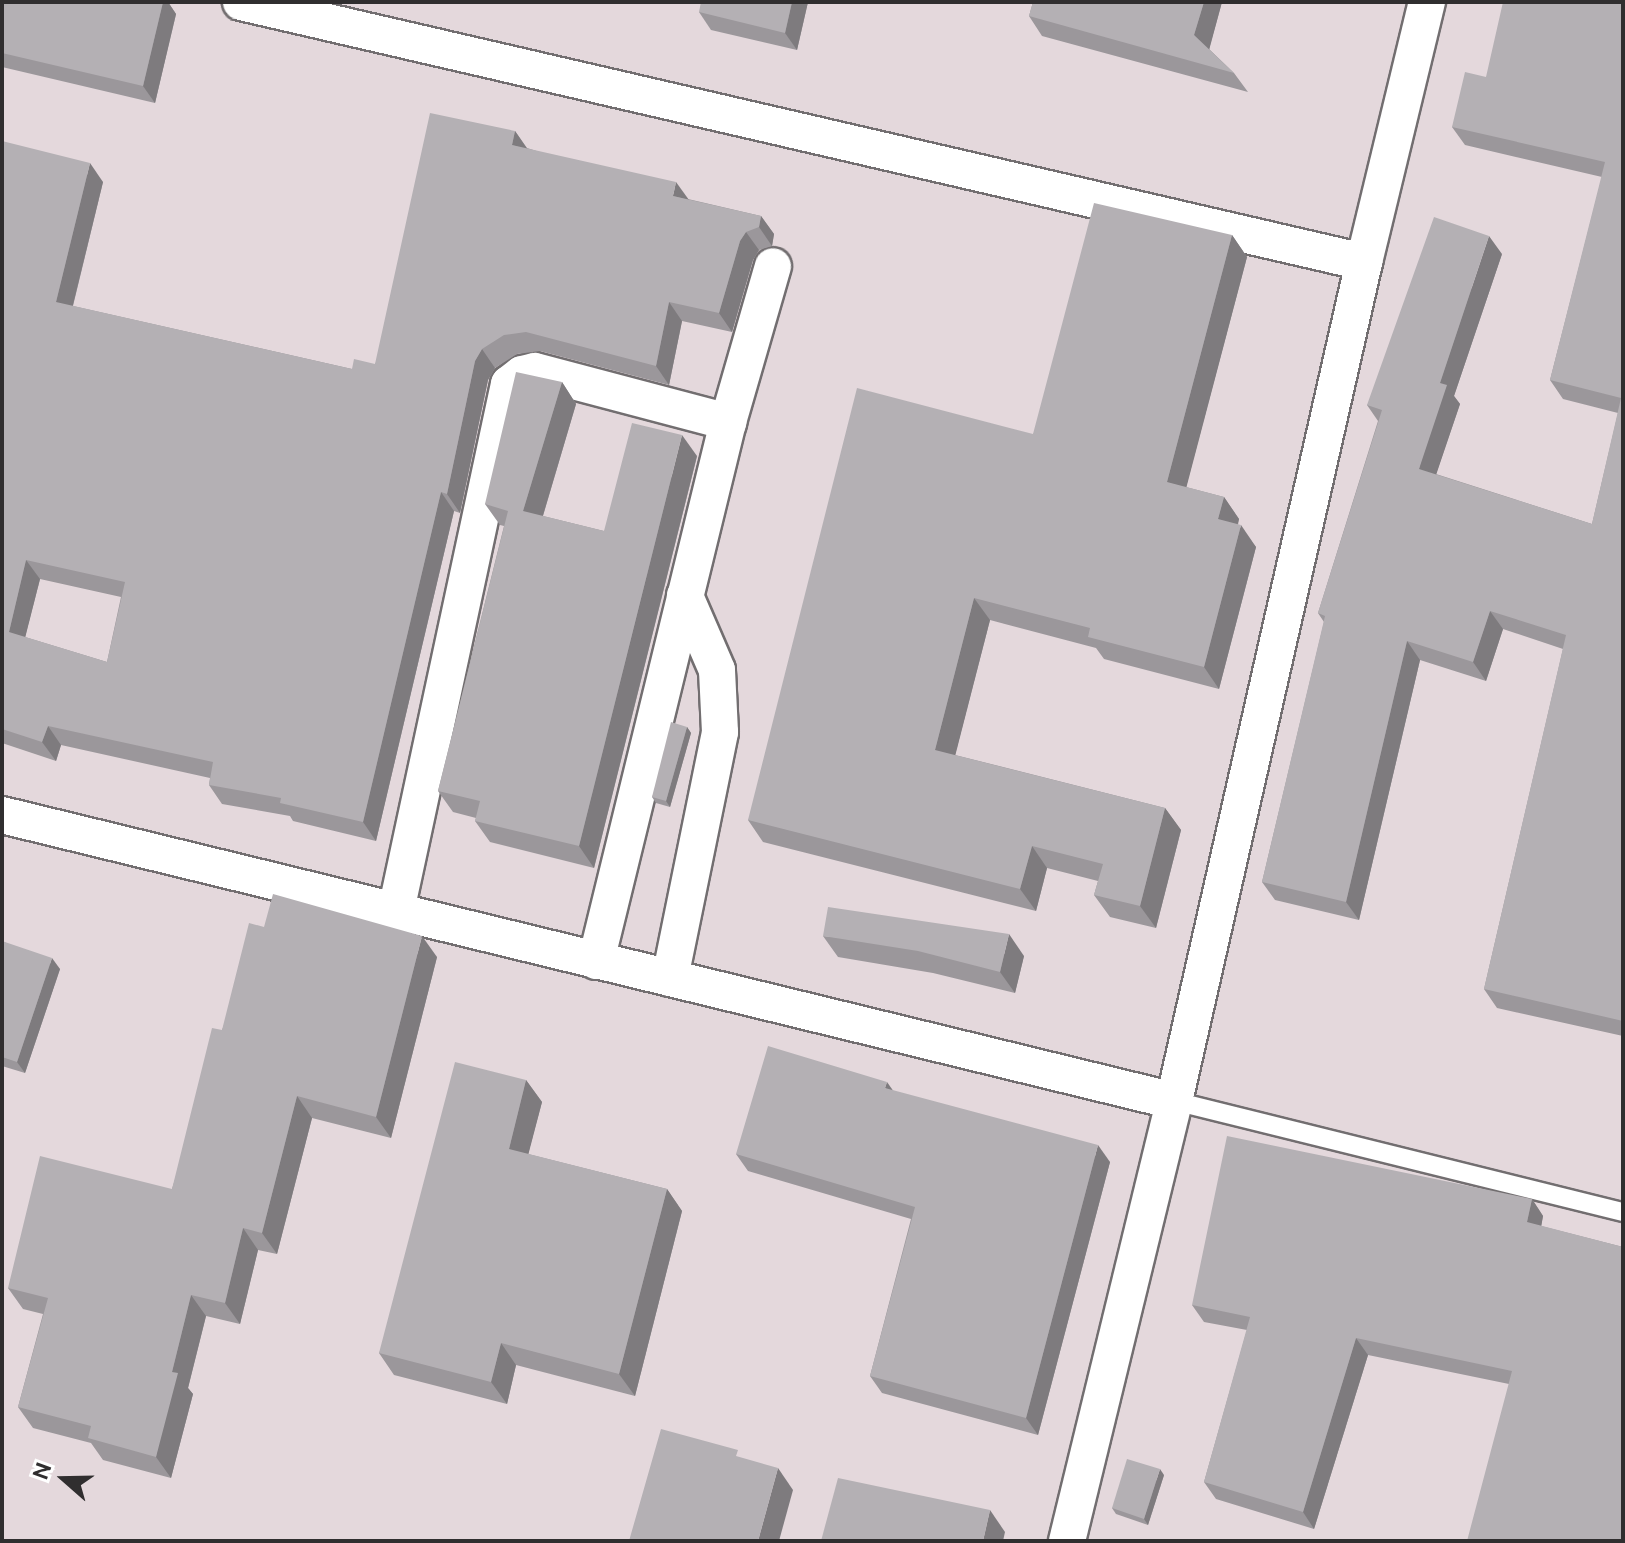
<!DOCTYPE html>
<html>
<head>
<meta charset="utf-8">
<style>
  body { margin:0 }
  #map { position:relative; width:1625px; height:1543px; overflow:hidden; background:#ece7e9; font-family:Ubuntu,sans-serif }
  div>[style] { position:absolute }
  .built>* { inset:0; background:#e4d8dc }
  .roads { filter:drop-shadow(2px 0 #726e70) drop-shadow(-2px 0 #726e70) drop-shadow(0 2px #726e70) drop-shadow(0 -2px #726e70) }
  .service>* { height:18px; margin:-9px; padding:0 9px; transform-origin:9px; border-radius:9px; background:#fff }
  .minor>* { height:36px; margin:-18px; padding:0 18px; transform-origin:18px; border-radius:18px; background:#fff }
  .wall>* { inset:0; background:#9b979b }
  .shaded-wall>* { inset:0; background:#7e7b7e }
  .building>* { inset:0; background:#b4b0b4 }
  span { translate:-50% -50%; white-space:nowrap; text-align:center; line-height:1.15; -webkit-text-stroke:6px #fff; paint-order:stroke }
  .frame { position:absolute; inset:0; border:4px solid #302e2f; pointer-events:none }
  .north { position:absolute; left:24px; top:1439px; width:80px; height:80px; -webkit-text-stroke:6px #fff; paint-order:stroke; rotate:290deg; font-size:22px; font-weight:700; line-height:32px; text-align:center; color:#302e2f }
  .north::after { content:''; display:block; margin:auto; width:28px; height:36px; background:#302e2f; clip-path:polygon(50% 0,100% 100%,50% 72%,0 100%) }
</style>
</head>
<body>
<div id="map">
  <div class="built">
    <i style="clip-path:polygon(2px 2px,1623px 2px,1623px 1541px,2px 1541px)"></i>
  </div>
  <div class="roads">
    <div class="service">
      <i style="left:1174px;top:1101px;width:463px;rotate:13.9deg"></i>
    </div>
    <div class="minor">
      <i style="left:241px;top:2px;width:1153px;rotate:13.04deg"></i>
      <i style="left:2px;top:815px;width:1206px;rotate:13.71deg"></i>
      <i style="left:396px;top:911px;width:539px;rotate:-77.9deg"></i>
      <i style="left:509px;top:384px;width:16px;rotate:-38deg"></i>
      <i style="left:522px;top:374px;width:13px;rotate:-13deg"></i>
      <i style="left:535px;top:371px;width:200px;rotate:14.8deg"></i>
      <i style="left:596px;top:961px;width:555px;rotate:-76.24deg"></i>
      <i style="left:728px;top:422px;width:162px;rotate:-73.9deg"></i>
      <i style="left:670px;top:978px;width:251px;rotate:-78.5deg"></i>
      <i style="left:720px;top:732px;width:62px;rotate:-92.8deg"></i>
      <i style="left:717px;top:670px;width:81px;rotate:-113.4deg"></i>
      <i style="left:1067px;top:1541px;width:453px;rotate:-76.3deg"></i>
      <i style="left:1174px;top:1101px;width:860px;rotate:-77.24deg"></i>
      <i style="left:1364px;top:262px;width:268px;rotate:-76.4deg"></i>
    </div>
  </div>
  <div class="wall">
    <i style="clip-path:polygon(2px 2px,168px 2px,176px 14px,155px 103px,2px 67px)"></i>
    <i style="clip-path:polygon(808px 2px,797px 50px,711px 30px,699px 12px)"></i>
    <i style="clip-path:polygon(1033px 2px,1222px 2px,1209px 49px,1234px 73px,1248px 92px,1042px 36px,1029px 16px)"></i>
    <i style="clip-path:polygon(1623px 2px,1623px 1036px,1497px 1008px,1484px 989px,1563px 649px,1503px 629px,1486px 681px,1420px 660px,1359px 920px,1275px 900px,1262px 882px,1324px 622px,1318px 613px,1378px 421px,1367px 405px,1502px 254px,1454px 396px,1460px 404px,1436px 474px,1592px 524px,1618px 413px,1563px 399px,1550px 380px,1602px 177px,1465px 145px,1452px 127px,1486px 77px)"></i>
    <i style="clip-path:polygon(evenodd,515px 131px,527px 148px,688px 199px,761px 216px,774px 234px,772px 246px,759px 250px,753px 260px,732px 332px,682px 321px,669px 385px,540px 351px,517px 354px,495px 368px,488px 380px,460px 513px,454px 511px,376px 841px,293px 821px,290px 816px,222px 804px,209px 785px,210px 778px,61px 745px,56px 761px,2px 743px,2px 141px,103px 182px,73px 306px,352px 369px,375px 364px,515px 131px,40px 579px,121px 597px,107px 662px,25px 637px,40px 579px)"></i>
    <i style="clip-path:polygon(1232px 235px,1247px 257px,1186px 487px,1224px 497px,1239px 519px,1238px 525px,1256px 547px,1219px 689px,1104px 659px,1096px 648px,990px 620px,955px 755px,1165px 808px,1181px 830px,1156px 928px,1110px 917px,1094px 895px,1098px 881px,1047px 868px,1036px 911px,763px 842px,748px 820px,1033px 434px)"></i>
    <i style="clip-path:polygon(562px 382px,576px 404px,543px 516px,604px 531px,697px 456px,594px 868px,490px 842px,475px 821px,476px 818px,453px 812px,438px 791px,504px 526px,500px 525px,485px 504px)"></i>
    <i style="clip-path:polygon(687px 727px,691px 733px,670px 807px,656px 803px,652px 797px)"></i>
    <i style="clip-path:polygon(264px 927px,437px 957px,391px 1138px,312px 1118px,277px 1254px,258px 1250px,240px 1324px,206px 1316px,188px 1388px,193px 1394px,171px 1478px,103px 1460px,91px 1443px,33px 1428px,18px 1407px,43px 1314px,23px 1309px,8px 1288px,172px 1189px,222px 1030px)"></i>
    <i style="clip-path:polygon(823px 936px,1024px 956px,1015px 993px,933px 973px,838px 957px)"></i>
    <i style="clip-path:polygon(2px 941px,60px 969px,25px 1073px,2px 1066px)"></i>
    <i style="clip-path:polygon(526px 1080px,542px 1102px,528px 1154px,667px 1189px,682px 1211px,635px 1396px,516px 1365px,507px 1404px,394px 1375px,379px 1353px)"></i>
    <i style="clip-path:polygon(893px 1091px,1110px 1162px,1038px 1435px,882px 1393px,870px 1376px,911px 1219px,748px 1171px,736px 1154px)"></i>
    <i style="clip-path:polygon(1532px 1199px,1543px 1216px,1541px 1226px,1623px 1247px,1509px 1384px,1368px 1355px,1314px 1529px,1216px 1499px,1204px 1482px,1247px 1330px,1204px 1322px,1192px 1305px)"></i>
    <i style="clip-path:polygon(1164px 1475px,1148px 1525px,1116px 1514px,1112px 1508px)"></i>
  </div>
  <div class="shaded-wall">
    <i style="clip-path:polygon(163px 2px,168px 2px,176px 14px,155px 103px,143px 86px)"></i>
    <i style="clip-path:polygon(792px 2px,808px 2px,797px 50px,785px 33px)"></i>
    <i style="clip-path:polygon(1204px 2px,1222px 2px,1208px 54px,1194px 35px)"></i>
    <i style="clip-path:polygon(515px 131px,528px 150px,512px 145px)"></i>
    <i style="clip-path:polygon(90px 163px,103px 182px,69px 321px,56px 302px)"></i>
    <i style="clip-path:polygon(676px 182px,689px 200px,673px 196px)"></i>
    <i style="clip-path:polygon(761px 216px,774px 234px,772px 246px,759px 227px)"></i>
    <i style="clip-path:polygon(746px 232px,759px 250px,753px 260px,732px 332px,719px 313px,740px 241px)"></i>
    <i style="clip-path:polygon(1232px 235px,1247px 257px,1182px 504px,1167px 482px)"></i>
    <i style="clip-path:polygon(1489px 236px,1502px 254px,1454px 396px,1460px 404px,1432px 487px,1419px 469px,1440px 383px)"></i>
    <i style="clip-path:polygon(669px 302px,682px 321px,669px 385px,656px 366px)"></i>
    <i style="clip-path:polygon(482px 349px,495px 368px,488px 380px,460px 513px,447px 494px,475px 361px)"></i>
    <i style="clip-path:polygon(562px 382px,576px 404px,538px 532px,523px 511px)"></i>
    <i style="clip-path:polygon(682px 435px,697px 456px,594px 868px,579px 846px)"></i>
    <i style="clip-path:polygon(441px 492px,454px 511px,376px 841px,363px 822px)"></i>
    <i style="clip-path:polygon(1224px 497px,1239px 519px,1233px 541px,1218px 519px)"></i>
    <i style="clip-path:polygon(1241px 525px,1256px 547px,1219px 689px,1204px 667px)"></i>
    <i style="clip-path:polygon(26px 560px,40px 579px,22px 650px,9px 632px)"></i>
    <i style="clip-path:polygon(974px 598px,990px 620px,951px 772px,935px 750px)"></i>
    <i style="clip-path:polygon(1490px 611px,1503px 629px,1486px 681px,1473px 662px)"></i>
    <i style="clip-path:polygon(1407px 641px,1420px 660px,1359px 920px,1346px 902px)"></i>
    <i style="clip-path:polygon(48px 726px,61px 745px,56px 761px,42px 742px)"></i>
    <i style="clip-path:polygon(687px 727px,691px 733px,670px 807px,666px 801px)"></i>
    <i style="clip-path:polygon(1165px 808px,1181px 830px,1156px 928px,1140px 906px)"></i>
    <i style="clip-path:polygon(1032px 846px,1047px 868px,1036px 911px,1020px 889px)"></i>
    <i style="clip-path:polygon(1009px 934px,1024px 956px,1015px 993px,1000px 972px)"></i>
    <i style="clip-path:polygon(422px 936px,437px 957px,391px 1138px,376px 1117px)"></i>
    <i style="clip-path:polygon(52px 958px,60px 969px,25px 1073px,17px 1062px)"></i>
    <i style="clip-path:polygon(526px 1080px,542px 1102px,524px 1171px,509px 1149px)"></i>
    <i style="clip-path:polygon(887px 1082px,899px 1099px,885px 1088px)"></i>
    <i style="clip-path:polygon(297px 1096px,312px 1118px,277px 1254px,262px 1233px)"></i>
    <i style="clip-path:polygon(1098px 1145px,1110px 1162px,1038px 1435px,1026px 1418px)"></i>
    <i style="clip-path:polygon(667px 1189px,682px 1211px,635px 1396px,619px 1374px)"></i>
    <i style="clip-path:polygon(1532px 1199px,1543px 1216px,1539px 1239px,1527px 1222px)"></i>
    <i style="clip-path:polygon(243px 1228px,258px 1250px,240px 1324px,225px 1303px)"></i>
    <i style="clip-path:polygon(191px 1295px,206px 1316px,188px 1388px,193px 1394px,171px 1478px,156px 1457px,172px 1372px)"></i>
    <i style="clip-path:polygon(1356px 1338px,1368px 1355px,1314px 1529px,1303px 1512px)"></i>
    <i style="clip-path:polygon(501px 1343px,516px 1365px,507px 1404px,491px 1382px)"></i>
    <i style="clip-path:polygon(778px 1468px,793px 1490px,779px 1541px,758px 1541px)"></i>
    <i style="clip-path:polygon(1160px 1469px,1164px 1475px,1148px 1525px,1144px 1519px)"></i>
    <i style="clip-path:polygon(990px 1510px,1005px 1532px,1003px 1541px,983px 1541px)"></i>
  </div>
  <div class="building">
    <i style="clip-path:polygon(2px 2px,163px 2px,143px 86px,2px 53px)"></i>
    <i style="clip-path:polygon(701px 2px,792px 2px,785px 33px,699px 12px)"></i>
    <i style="clip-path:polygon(1033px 2px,1204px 2px,1194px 35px,1234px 73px,1029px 16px)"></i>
    <i style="clip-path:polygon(1503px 2px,1623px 2px,1623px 1021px,1484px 989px,1566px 635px,1490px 611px,1473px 662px,1407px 641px,1346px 902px,1262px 882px,1325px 616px,1318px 613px,1382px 410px,1367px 405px,1434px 217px,1489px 236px,1440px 383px,1447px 385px,1419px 469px,1592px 524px,1621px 398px,1550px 380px,1605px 162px,1452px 127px,1465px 72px,1486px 77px)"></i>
    <i style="clip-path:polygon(evenodd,430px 113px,515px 131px,512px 145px,676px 182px,673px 196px,761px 216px,759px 227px,746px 232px,740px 241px,719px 313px,669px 302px,656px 366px,526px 332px,504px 335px,482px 349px,475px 361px,447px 494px,441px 492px,363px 822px,280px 803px,281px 798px,209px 785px,213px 762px,48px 726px,42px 742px,2px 729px,2px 141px,90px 163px,56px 302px,352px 369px,354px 359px,375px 364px,430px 113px,26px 560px,125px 582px,107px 662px,9px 632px,26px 560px)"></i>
    <i style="clip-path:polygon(1094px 203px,1232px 235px,1167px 482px,1224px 497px,1218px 519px,1241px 525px,1204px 667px,1088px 637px,1090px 628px,974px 598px,935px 750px,1165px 808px,1140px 906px,1094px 895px,1103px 864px,1032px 846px,1020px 889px,748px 820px,857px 388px,1033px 434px)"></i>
    <i style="clip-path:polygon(516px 372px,562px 382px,523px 511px,604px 531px,632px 423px,682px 435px,579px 846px,475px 821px,480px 801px,438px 791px,508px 511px,485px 504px)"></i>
    <i style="clip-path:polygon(671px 722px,687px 727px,666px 801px,652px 797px)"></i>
    <i style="clip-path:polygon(273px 894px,422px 936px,376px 1117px,297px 1096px,262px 1233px,243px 1228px,225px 1303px,191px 1295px,172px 1372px,178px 1373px,156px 1457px,88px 1438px,91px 1426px,18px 1407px,48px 1298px,8px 1288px,40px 1156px,172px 1189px,212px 1028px,222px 1030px,249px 923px,264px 927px)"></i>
    <i style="clip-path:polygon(828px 907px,1009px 934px,1000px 972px,918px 951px,823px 936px)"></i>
    <i style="clip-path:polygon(2px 941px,52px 958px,17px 1062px,2px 1057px)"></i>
    <i style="clip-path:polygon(768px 1046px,887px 1082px,885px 1088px,1098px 1145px,1026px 1418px,870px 1376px,915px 1207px,736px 1154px)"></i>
    <i style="clip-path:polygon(1623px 1053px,1623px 1083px,1621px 1083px)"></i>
    <i style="clip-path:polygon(455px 1062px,526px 1080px,509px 1149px,667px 1189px,619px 1374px,501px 1343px,491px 1382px,379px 1353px)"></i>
    <i style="clip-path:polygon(1227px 1136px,1532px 1199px,1527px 1222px,1623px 1247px,1623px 1535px,1621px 1541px,1467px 1541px,1512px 1371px,1356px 1338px,1303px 1512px,1204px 1482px,1250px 1317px,1192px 1305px)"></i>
    <i style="clip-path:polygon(661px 1429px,738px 1450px,736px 1456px,778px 1468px,758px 1541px,629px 1541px)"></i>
    <i style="clip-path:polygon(1127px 1459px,1160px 1469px,1144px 1519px,1112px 1508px)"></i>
    <i style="clip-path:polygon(838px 1478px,990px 1510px,983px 1541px,821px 1541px)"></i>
  </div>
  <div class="frame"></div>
  <div class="north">N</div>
</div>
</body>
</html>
